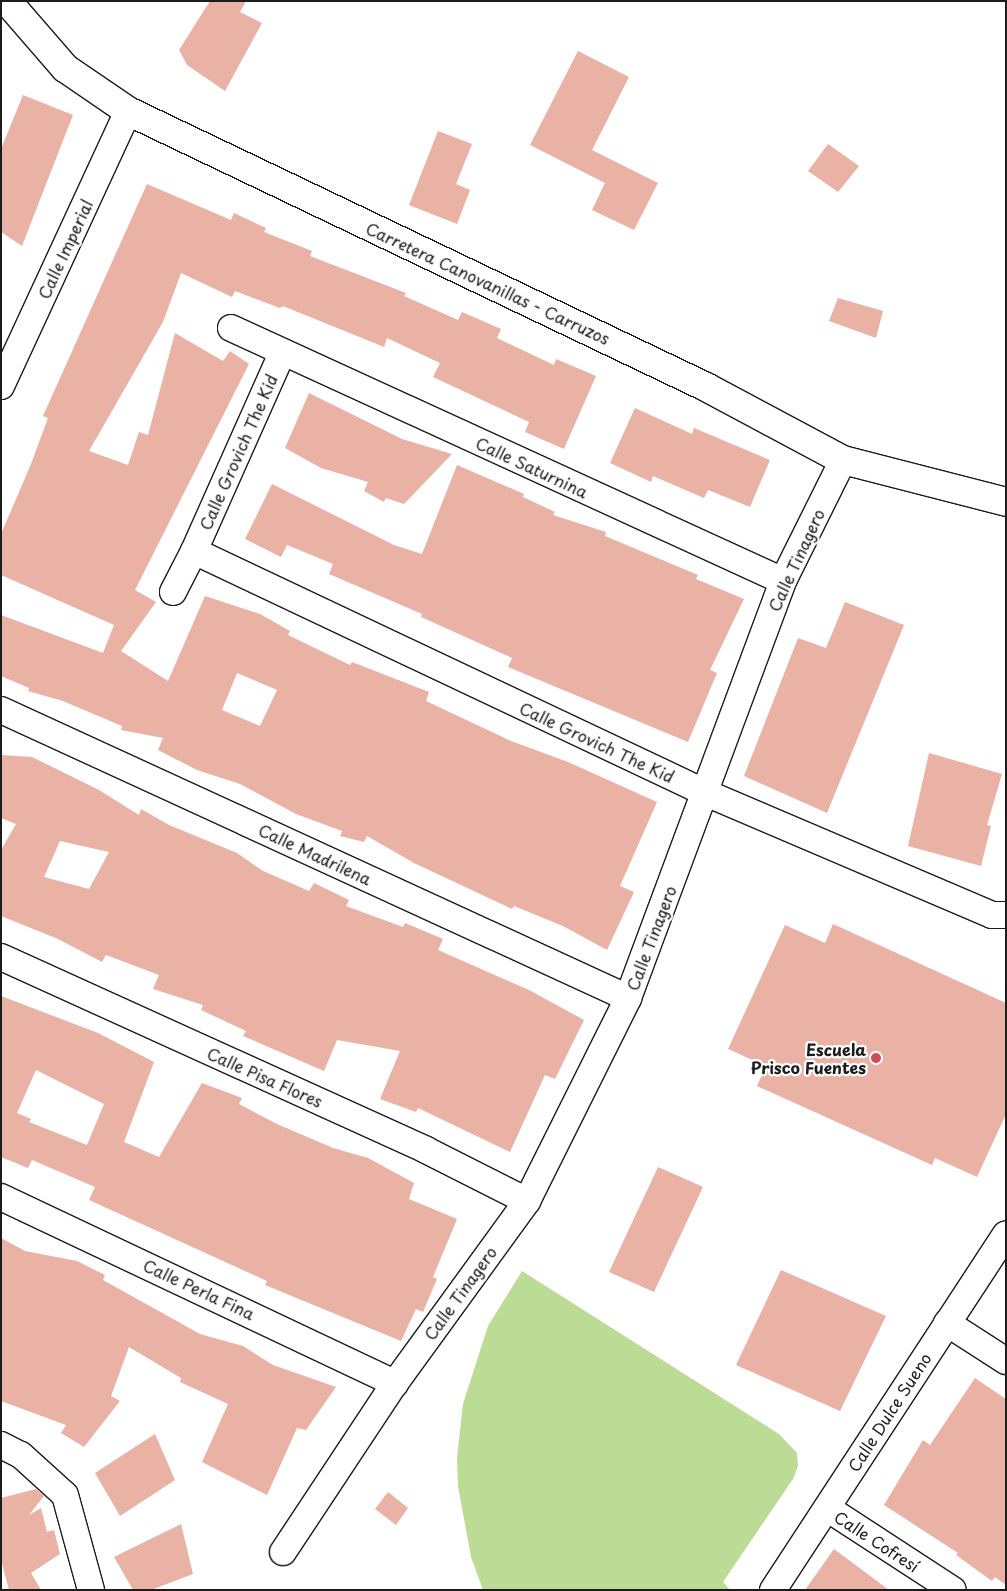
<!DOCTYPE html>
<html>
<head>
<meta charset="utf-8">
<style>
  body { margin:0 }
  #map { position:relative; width:1007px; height:1591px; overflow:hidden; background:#fff; font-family:"Playpen Sans",sans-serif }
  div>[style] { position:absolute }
  .green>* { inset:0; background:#bcdb94 }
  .building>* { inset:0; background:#eab1a5 }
  .roads { filter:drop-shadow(1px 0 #1c1c1c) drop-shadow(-1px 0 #1c1c1c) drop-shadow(0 1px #1c1c1c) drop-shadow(0 -1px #1c1c1c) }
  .street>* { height:26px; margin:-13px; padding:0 13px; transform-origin:13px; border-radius:13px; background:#fff }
  .secondary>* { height:28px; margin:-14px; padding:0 14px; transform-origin:14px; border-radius:14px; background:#fff }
  .dots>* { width:14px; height:14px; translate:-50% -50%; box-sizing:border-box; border:2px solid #fff; border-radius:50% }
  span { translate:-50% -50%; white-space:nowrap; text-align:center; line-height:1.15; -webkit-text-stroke:4.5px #fff; paint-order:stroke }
  .street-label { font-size:16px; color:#1c1c1c }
  .poi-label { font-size:16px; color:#1c1c1c; font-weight:700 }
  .right { translate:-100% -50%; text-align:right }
  .frame { position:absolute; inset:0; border:2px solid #1c1c1c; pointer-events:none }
</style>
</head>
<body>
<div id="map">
  <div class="green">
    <i style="clip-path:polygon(522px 1271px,779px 1434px,797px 1453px,798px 1466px,793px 1479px,723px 1582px,730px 1590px,483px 1590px,471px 1557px,458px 1486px,457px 1457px,463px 1404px,488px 1326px)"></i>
  </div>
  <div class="building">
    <i style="clip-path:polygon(210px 1px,246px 1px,240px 12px,262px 23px,225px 91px,187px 65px,179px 50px)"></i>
    <i style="clip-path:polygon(578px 51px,629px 77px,592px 150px,658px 183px,634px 230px,592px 210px,605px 183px,530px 145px)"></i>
    <i style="clip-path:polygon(23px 95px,73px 115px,22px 246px,1px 232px,1px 149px)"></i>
    <i style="clip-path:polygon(438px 131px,472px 144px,456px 184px,470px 190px,457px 224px,409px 205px)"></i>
    <i style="clip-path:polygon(828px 144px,859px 166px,838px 192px,808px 171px)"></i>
    <i style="clip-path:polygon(evenodd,147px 184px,231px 220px,234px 213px,266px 228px,264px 232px,312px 251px,310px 256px,406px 293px,404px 296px,458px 320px,462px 312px,501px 329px,497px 338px,554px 365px,556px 359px,596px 376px,564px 449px,525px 432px,529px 422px,433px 377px,440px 363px,387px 338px,384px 347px,283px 306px,280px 308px,235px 291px,232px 297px,181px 273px,163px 322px,89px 451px,128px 465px,139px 432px,148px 435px,175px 333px,223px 361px,230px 351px,249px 364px,135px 590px,156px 602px,121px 651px,168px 681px,205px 596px,260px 614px,290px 631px,288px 635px,350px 665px,352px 662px,429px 692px,426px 701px,511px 741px,568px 762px,657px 802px,620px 886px,634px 892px,607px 950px,563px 926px,514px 906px,512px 909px,414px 863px,367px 836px,364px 842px,340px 836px,342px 831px,296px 814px,240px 784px,197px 770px,158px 750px,163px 738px,121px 730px,122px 726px,63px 701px,28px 691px,29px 688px,1px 676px,1px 615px,103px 653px,114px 625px,1px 575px,1px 534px,31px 464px,48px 418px,43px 416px,147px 184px,237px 673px,277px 690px,260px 726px,222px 710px,237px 673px)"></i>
    <i style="clip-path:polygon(838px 298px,883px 311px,876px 338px,829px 321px)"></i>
    <i style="clip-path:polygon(309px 393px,402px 439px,452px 454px,404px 504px,386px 498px,384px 502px,364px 491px,368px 482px,321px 468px,285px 448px)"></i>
    <i style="clip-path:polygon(635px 408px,692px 434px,694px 428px,770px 460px,750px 507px,708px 490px,704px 498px,653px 476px,651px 482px,610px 463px)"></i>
    <i style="clip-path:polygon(457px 465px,524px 494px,523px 497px,555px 512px,553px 515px,606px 532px,605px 536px,698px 575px,696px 579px,744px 599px,710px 670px,717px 673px,688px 742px,508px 667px,512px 658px,421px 617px,422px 614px,329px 574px,333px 564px,287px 545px,281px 557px,245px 539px,272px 484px,394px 545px,422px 554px)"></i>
    <i style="clip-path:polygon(845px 602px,904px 625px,827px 813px,744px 776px,798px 638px,826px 648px)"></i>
    <i style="clip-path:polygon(929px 753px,1002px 774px,987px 825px,991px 826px,981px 866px,908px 846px)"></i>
    <i style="clip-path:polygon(evenodd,1px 755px,32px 757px,99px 790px,139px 815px,141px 809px,169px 825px,237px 853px,263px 871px,309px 891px,314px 883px,349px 900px,346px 906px,403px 927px,405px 923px,443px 939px,438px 950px,529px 990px,584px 1020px,555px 1079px,545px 1075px,510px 1152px,418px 1108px,416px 1112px,380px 1099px,400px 1051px,337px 1040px,324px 1071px,243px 1036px,246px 1031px,201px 1010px,203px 1005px,153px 989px,159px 975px,106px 955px,102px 962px,58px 939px,1px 916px,1px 850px,16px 824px,1px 818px,1px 755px,60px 841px,109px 852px,89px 889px,44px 877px,60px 841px)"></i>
    <i style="clip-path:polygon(833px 924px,1006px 1003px,1006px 1114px,977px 1177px,935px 1158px,932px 1165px,757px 1086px,766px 1066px,728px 1049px,785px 925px,825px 943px)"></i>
    <i style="clip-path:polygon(evenodd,1px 996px,98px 1033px,154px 1062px,124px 1142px,159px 1157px,202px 1083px,242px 1098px,239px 1104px,277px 1124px,333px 1148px,368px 1158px,414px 1183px,409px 1199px,457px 1219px,433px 1277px,437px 1279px,423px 1312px,416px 1309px,401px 1341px,265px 1285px,267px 1281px,89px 1200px,95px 1187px,32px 1160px,28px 1168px,1px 1157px,1px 996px,36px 1070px,104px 1104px,87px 1145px,29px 1122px,31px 1119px,17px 1113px,36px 1070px)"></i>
    <i style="clip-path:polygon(658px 1167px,703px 1187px,654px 1292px,609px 1272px)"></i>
    <i style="clip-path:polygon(1px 1238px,25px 1251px,77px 1261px,105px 1275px,103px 1280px,200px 1334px,243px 1346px,273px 1365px,336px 1387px,306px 1430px,297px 1428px,267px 1495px,202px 1462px,228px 1404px,180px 1382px,181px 1378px,129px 1347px,111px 1396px,120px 1401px,84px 1447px,61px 1433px,66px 1425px,1px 1401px)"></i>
    <i style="clip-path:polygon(781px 1270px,886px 1316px,840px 1411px,736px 1365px)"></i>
    <i style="clip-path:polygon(975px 1378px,1006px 1399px,1006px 1585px,995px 1577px,992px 1581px,956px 1555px,958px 1553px,884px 1505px,923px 1440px,930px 1445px)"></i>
    <i style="clip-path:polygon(155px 1434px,175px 1480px,120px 1516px,95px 1473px)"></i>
    <i style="clip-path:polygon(36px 1489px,44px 1496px,29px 1515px,41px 1508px,47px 1532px,54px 1530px,60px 1554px,31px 1573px,41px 1590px,9px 1590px,1px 1560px,1px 1498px)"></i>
    <i style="clip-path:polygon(388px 1492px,408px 1508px,396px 1525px,375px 1509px)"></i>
    <i style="clip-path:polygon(181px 1524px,193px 1574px,151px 1590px,133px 1590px,114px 1557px)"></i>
    <i style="clip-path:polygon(834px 1549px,889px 1590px,805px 1590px)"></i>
  </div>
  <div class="roads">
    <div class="street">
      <i style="left:231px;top:328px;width:607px;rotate:24.62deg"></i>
      <i style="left:1px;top:386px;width:303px;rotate:-65.2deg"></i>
      <i style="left:194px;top:551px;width:566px;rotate:25.3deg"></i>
      <i style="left:706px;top:793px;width:311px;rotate:23.1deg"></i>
      <i style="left:992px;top:915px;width:14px"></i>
      <i style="left:173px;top:592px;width:46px;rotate:-62.9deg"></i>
      <i style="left:194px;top:551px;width:217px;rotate:-66deg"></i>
      <i style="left:1px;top:710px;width:690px;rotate:24.67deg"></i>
      <i style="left:1px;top:957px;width:467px;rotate:24.4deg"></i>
      <i style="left:426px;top:1150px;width:113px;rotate:26.8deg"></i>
      <i style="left:1px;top:1197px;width:436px;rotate:25.3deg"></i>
      <i style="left:947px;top:1323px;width:70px;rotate:32.8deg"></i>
      <i style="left:1px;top:1445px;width:22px;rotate:27deg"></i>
      <i style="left:21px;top:1455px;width:59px;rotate:42.3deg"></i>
      <i style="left:65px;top:1495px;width:98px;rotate:74.7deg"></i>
      <i style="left:827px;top:1508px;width:150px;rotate:33.1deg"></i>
      <i style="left:283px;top:1552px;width:203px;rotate:-56.5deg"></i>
      <i style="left:395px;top:1383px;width:225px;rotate:-54deg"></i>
      <i style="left:527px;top:1201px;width:227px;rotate:-63.5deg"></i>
      <i style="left:628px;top:998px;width:445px;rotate:-69.6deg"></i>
      <i style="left:783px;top:581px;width:135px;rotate:-63.6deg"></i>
      <i style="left:773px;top:1590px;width:425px;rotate:-56.8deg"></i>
    </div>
    <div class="secondary">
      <i style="left:7px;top:1px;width:89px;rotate:49.1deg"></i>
      <i style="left:65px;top:68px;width:76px;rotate:34.3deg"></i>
      <i style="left:128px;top:111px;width:641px;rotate:25.52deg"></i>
      <i style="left:706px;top:387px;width:155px;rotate:28.1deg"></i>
      <i style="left:843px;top:460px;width:168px;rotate:14.4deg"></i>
    </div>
  </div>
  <div class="dots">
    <i style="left:876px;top:1058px;background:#d1495b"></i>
  </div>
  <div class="street-label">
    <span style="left:65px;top:249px;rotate:-65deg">Calle Imperial</span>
    <span style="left:488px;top:283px;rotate:25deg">Carretera Canovanillas - Carruzos</span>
    <span style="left:238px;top:452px;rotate:-66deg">Calle Grovich The Kid</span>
    <span style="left:532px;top:467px;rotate:25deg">Calle Saturnina</span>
    <span style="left:796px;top:560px;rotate:-65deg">Calle Tinagero</span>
    <span style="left:597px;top:742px;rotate:25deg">Calle Grovich The Kid</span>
    <span style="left:315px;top:854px;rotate:25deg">Calle Madrilena</span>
    <span style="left:651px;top:938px;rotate:-69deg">Calle Tinagero</span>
    <span style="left:265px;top:1077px;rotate:24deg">Calle Pisa Flores</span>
    <span style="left:199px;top:1289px;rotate:25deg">Calle Perla Fina</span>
    <span style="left:460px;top:1293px;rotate:-54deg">Calle Tinagero</span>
    <span style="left:889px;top:1412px;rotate:-57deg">Calle Dulce Sueno</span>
    <span style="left:877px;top:1541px;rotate:33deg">Calle Cofresí</span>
  </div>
  <div class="poi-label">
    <span class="right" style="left:866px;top:1058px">Escuela<br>Prisco Fuentes</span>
  </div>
  <div class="frame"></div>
</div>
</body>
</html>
